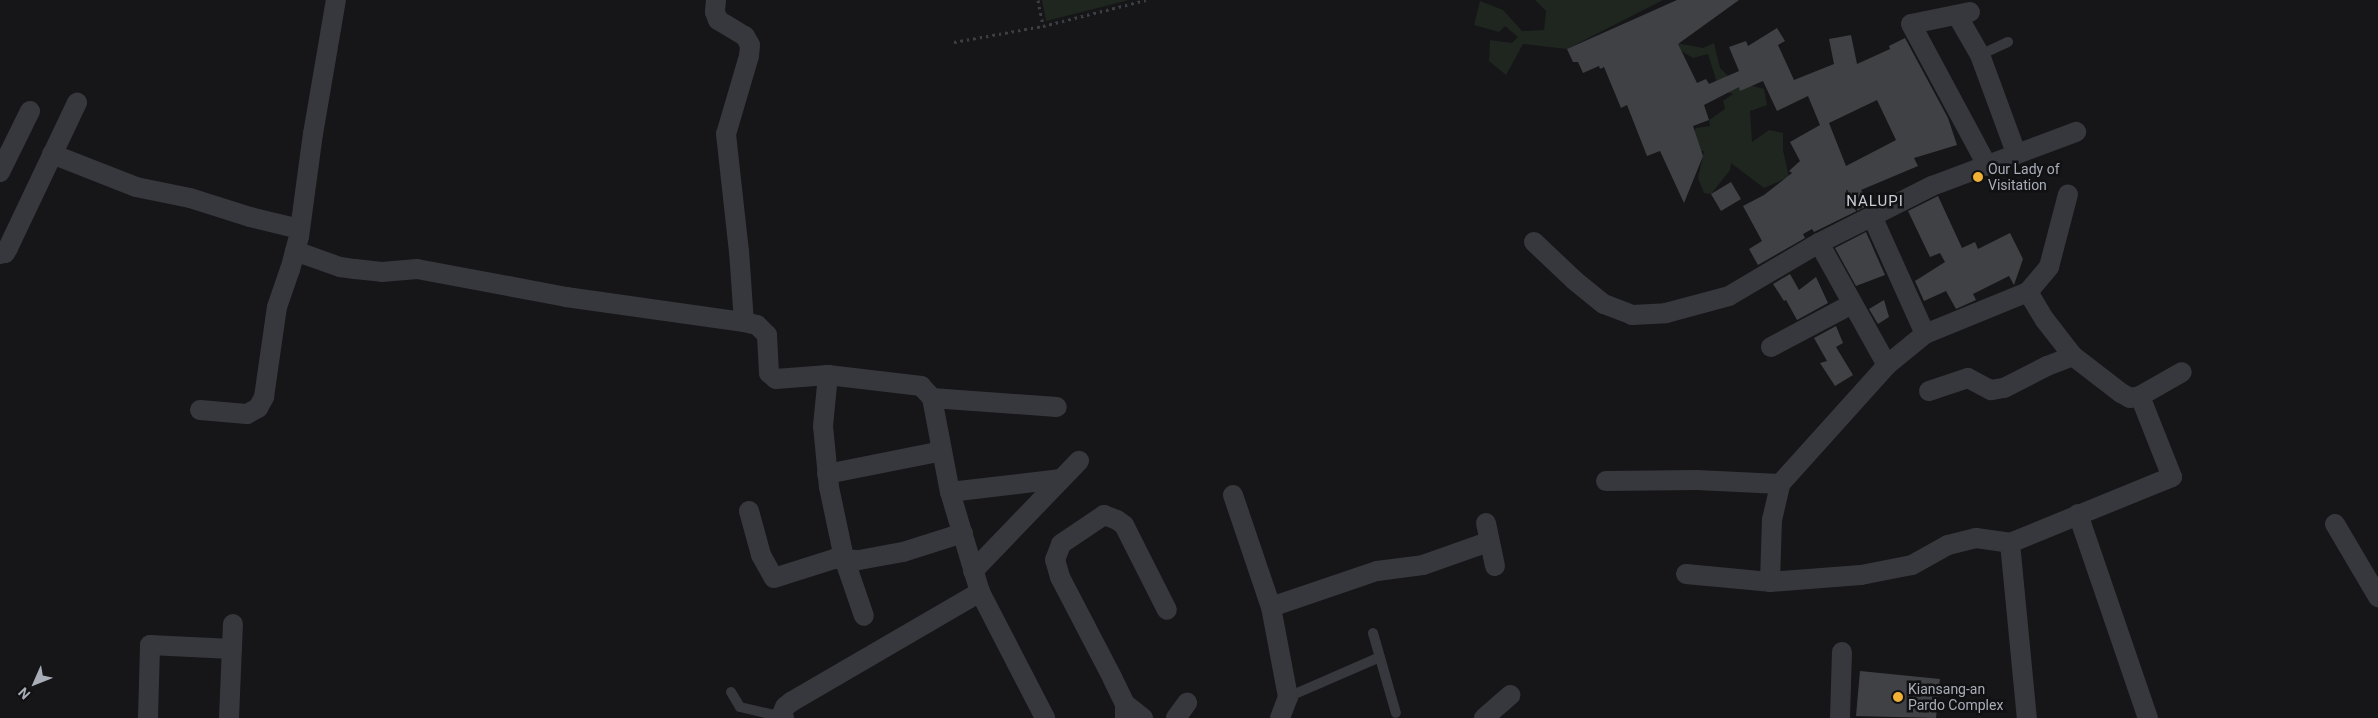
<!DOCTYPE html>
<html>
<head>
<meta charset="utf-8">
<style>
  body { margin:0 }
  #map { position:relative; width:2378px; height:718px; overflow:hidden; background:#161618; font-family:Roboto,sans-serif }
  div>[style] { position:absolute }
  .green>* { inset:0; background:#1e261f }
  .building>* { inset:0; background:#404145 }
  .path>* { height:3px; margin-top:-1.5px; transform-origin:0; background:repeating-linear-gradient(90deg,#3d3f44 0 2.5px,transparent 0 6.5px) }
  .service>* { height:10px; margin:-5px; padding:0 5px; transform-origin:5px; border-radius:5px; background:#37383d }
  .minor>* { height:20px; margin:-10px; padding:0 10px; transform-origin:10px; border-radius:10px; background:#37383d }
  .dots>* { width:14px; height:14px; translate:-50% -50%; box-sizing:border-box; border:2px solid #111113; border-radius:50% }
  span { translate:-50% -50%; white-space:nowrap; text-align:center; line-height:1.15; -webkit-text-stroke:5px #111113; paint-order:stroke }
  .poi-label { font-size:14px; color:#a8adb8 }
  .left { translate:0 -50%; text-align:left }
  .neighbourhood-label { font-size:15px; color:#c9ccd4; letter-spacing:1px }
  .north { position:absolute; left:10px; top:658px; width:50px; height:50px; -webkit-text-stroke:4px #111113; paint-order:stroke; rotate:226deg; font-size:14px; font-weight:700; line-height:20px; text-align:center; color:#a8adb8 }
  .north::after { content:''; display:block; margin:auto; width:18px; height:22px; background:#a8adb8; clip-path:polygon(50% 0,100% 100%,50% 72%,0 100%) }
</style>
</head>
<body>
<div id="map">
  <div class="green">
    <i style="clip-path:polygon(1042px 0,1129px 0,1046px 21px)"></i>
    <i style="clip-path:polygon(1535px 0,1663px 0,1567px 49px,1523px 44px,1506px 75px,1489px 61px,1490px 40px,1512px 43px,1518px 37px,1505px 26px,1499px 32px,1474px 25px,1480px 1px,1503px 10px,1522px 31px,1544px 30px,1546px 11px)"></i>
    <i style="clip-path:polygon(1677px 43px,1703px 48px,1714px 43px,1720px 68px,1733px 81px,1764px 89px,1767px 105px,1750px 111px,1752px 142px,1769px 130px,1783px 133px,1783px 150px,1789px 177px,1764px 188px,1731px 163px,1730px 170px,1711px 194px,1704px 193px,1698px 178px,1704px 151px,1691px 152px,1688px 143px,1696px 128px,1710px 126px,1709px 120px,1725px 109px,1723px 101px,1733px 94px,1719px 89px,1708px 54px,1693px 58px,1678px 49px)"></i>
  </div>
  <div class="building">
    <i style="clip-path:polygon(evenodd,1677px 0,1739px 0,1678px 44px,1697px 83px,1706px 79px,1709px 84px,1739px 71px,1729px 47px,1746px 41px,1748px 46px,1777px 28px,1785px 41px,1778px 45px,1794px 80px,1834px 64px,1829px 39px,1851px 35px,1857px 64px,1890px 49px,1889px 46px,1905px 38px,1948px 118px,1957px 145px,1914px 158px,1918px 166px,1861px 190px,1869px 205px,1814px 232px,1812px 229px,1803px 234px,1805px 238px,1758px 265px,1749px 249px,1762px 241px,1743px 206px,1764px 195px,1792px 173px,1789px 171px,1800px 161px,1790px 142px,1820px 125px,1808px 96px,1777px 111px,1763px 81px,1740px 91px,1739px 87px,1704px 105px,1709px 120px,1693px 126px,1703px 156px,1684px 203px,1660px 151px,1647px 156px,1627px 105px,1621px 108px,1604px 67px,1600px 69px,1599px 66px,1583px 73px,1578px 62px,1573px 62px,1567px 49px,1677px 0,1877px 100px,1896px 140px,1846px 166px,1829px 123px,1877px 100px)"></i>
    <i style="clip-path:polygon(1731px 182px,1741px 199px,1721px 211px,1711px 194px)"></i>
    <i style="clip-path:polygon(1938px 196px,1962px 248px,1975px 242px,1978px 249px,2010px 233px,2023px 259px,2014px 285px,2009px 276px,1973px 294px,1976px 300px,1956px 309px,1946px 291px,1924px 301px,1915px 281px,1945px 262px,1940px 253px,1930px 257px,1908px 211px)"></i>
    <i style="clip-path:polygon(1866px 232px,1885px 275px,1856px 286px,1835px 248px)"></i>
    <i style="clip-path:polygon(1790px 274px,1799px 290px,1816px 277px,1828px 303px,1797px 320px,1786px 300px,1784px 301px,1773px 284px)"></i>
    <i style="clip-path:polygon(1884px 300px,1889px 317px,1878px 324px,1869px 309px)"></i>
    <i style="clip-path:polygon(1836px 326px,1843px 343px,1836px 347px,1853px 375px,1835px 386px,1820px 363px,1827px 361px,1814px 338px)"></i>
    <i style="clip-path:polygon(1860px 671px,1940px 679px,1936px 718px,1856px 716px)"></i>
  </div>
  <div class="path">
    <i style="left:1038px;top:0;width:26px;rotate:79deg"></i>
    <i style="left:954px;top:42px;width:90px;rotate:-10.2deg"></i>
    <i style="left:1043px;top:26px;width:106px;rotate:-14.2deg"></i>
  </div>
  <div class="service">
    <i style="left:1980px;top:55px;width:31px;rotate:-25deg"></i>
    <i style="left:1373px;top:633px;width:83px;rotate:74deg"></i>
    <i style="left:731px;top:692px;width:17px;rotate:59deg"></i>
    <i style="left:740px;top:707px;width:36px;rotate:13deg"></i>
    <i style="left:775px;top:715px;width:7px;rotate:-8deg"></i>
    <i style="left:1288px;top:697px;width:100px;rotate:-23.5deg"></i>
  </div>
  <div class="minor">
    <i style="left:716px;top:0;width:12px;rotate:95deg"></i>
    <i style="left:715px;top:12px;width:9px;rotate:69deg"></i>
    <i style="left:718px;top:20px;width:31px;rotate:31deg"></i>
    <i style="left:745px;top:36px;width:10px;rotate:61deg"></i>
    <i style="left:750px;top:45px;width:11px;rotate:95deg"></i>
    <i style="left:749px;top:56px;width:81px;rotate:106.4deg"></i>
    <i style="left:726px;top:134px;width:118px;rotate:83.7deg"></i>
    <i style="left:739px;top:251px;width:71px;rotate:86deg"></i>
    <i style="left:1970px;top:12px;width:60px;rotate:168.5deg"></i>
    <i style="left:1911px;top:24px;width:160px;rotate:61.7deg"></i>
    <i style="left:1957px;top:15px;width:46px;rotate:60.1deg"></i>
    <i style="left:1980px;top:55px;width:104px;rotate:69.8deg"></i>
    <i style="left:52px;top:154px;width:90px;rotate:21.4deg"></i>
    <i style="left:136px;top:187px;width:55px;rotate:11.5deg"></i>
    <i style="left:190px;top:198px;width:63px;rotate:17.6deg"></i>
    <i style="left:250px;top:217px;width:51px;rotate:13.5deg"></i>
    <i style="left:0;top:172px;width:68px;rotate:-63.8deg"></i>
    <i style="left:1872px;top:216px;width:129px;rotate:65.8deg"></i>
    <i style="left:1534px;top:242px;width:55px;rotate:43.5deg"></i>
    <i style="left:1574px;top:280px;width:38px;rotate:39deg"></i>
    <i style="left:1604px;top:304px;width:30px;rotate:21deg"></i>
    <i style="left:1632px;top:315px;width:34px;rotate:-3deg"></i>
    <i style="left:1666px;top:313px;width:65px;rotate:-15.1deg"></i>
    <i style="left:1729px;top:296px;width:104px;rotate:-30.5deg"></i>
    <i style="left:1819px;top:243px;width:127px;rotate:-26.8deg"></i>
    <i style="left:1932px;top:186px;width:154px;rotate:-20.6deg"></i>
    <i style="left:1819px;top:243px;width:140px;rotate:60.9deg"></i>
    <i style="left:295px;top:251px;width:48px;rotate:19.6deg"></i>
    <i style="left:340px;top:267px;width:15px;rotate:8deg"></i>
    <i style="left:355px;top:269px;width:27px;rotate:6deg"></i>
    <i style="left:382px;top:272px;width:35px;rotate:-5deg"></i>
    <i style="left:417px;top:269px;width:152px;rotate:10.6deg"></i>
    <i style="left:566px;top:297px;width:180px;rotate:8deg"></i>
    <i style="left:744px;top:322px;width:13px;rotate:13deg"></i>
    <i style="left:757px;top:325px;width:14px;rotate:45deg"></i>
    <i style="left:767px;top:335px;width:38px;rotate:87deg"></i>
    <i style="left:769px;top:373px;width:9px;rotate:41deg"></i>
    <i style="left:776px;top:379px;width:52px;rotate:-4.4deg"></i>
    <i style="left:828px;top:375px;width:94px;rotate:6.7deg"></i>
    <i style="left:921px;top:386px;width:16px;rotate:47deg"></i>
    <i style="left:932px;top:398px;width:96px;rotate:79.2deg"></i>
    <i style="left:950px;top:492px;width:104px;rotate:73.3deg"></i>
    <i style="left:980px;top:592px;width:142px;rotate:62.7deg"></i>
    <i style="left:0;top:254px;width:5px;rotate:-11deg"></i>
    <i style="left:5px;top:253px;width:6px;rotate:-59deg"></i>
    <i style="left:8px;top:248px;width:161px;rotate:-64.6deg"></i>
    <i style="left:2028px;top:292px;width:33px;rotate:59deg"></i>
    <i style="left:2045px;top:320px;width:46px;rotate:52.1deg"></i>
    <i style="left:2073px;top:356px;width:61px;rotate:37.6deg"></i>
    <i style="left:2121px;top:393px;width:10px;rotate:29deg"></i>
    <i style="left:2130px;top:398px;width:10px;rotate:-11deg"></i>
    <i style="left:2140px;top:396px;width:48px;rotate:-29.7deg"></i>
    <i style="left:1771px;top:347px;width:92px;rotate:-28deg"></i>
    <i style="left:828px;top:375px;width:51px;rotate:95.6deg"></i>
    <i style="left:823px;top:426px;width:61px;rotate:84.4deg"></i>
    <i style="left:829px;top:487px;width:73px;rotate:78.1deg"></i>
    <i style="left:844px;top:558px;width:61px;rotate:71deg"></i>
    <i style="left:1929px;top:391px;width:41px;rotate:-18.4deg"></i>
    <i style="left:1968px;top:378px;width:26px;rotate:28deg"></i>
    <i style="left:1991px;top:390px;width:13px;rotate:-9deg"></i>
    <i style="left:2004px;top:388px;width:48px;rotate:-27.1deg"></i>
    <i style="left:2047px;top:366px;width:28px;rotate:-21deg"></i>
    <i style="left:932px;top:398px;width:125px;rotate:4.1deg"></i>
    <i style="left:200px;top:410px;width:47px;rotate:4.9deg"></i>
    <i style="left:247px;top:414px;width:13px;rotate:-29deg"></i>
    <i style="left:258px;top:408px;width:13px;rotate:-61deg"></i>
    <i style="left:264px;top:397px;width:91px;rotate:-81.8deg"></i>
    <i style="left:277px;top:307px;width:39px;rotate:-71deg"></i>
    <i style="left:290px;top:270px;width:34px;rotate:-75deg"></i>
    <i style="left:299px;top:237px;width:104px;rotate:-82.3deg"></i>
    <i style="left:313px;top:134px;width:136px;rotate:-80.3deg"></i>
    <i style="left:827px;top:474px;width:117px;rotate:-11.3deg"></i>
    <i style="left:1606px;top:481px;width:91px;rotate:-0.6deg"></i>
    <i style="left:1697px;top:480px;width:83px;rotate:2.8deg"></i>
    <i style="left:950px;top:492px;width:112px;rotate:-6.7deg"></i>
    <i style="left:1233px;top:495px;width:118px;rotate:71.3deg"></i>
    <i style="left:1271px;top:607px;width:92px;rotate:79.3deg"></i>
    <i style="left:1288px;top:697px;width:22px;rotate:111deg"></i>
    <i style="left:749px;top:511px;width:46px;rotate:74.7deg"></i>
    <i style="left:761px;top:555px;width:26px;rotate:61deg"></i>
    <i style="left:774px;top:578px;width:63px;rotate:-17.6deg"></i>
    <i style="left:834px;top:559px;width:25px;rotate:2deg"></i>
    <i style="left:859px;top:560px;width:45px;rotate:-10.3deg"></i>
    <i style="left:903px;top:552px;width:63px;rotate:-17.6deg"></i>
    <i style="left:2078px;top:514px;width:216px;rotate:71.1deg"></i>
    <i style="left:1486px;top:523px;width:44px;rotate:78.2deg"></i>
    <i style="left:2335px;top:524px;width:85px;rotate:59.5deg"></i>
    <i style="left:2010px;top:543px;width:176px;rotate:84.5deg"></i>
    <i style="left:973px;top:571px;width:153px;rotate:-46.1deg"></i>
    <i style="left:1686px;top:574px;width:84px;rotate:5.4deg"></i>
    <i style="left:1770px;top:582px;width:91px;rotate:-4.4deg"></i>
    <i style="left:1861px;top:575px;width:52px;rotate:-11.1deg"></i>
    <i style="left:1912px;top:565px;width:41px;rotate:-29.1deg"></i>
    <i style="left:1948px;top:545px;width:29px;rotate:-14deg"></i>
    <i style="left:1976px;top:538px;width:34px;rotate:8deg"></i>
    <i style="left:2010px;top:543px;width:175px;rotate:-22.2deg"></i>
    <i style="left:2172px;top:477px;width:87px;rotate:-111.6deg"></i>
    <i style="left:1770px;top:582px;width:62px;rotate:-88.2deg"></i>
    <i style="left:1772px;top:520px;width:37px;rotate:-77deg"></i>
    <i style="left:1780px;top:484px;width:160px;rotate:-48deg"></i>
    <i style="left:1887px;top:365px;width:49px;rotate:-39.2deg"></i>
    <i style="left:1925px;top:334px;width:111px;rotate:-22.2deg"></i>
    <i style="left:2028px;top:292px;width:33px;rotate:-50deg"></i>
    <i style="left:2049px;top:267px;width:75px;rotate:-75.4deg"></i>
    <i style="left:1271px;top:607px;width:112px;rotate:-18.8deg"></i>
    <i style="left:1377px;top:571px;width:46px;rotate:-7.4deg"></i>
    <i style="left:1423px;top:565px;width:69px;rotate:-19.5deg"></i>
    <i style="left:1125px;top:704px;width:23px;rotate:38deg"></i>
    <i style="left:148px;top:718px;width:73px;rotate:-88.4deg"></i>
    <i style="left:150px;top:645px;width:82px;rotate:2.8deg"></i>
    <i style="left:229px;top:718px;width:94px;rotate:-87.6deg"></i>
    <i style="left:784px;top:718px;width:4px;rotate:-117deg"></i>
    <i style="left:782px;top:714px;width:8px;rotate:-67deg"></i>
    <i style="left:785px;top:707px;width:8px;rotate:-40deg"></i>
    <i style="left:791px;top:702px;width:219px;rotate:-30.2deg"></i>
    <i style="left:1125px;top:718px;width:14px;rotate:-90deg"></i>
    <i style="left:1125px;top:704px;width:28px;rotate:-116deg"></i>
    <i style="left:1113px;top:679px;width:115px;rotate:-117.5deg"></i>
    <i style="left:1060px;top:577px;width:18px;rotate:-106deg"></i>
    <i style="left:1055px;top:560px;width:17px;rotate:-69deg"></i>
    <i style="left:1061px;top:544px;width:52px;rotate:-34deg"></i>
    <i style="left:1104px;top:515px;width:14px;rotate:21deg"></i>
    <i style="left:1117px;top:520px;width:9px;rotate:36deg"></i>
    <i style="left:1124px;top:525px;width:95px;rotate:63.2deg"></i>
    <i style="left:1176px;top:718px;width:19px;rotate:-54deg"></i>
    <i style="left:1484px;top:718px;width:35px;rotate:-41deg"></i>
    <i style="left:1840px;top:718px;width:66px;rotate:-88.3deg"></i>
  </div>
  <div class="dots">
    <i style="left:1978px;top:177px;background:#f2b134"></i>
    <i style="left:1898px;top:697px;background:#f2b134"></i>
  </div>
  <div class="poi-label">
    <span class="left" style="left:1988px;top:177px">Our Lady of<br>Visitation</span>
    <span class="left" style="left:1908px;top:697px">Kiansang-an<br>Pardo Complex</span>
  </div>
  <div class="neighbourhood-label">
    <span style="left:1875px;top:202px">NALUPI</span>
  </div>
  <div class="north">N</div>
</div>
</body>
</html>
